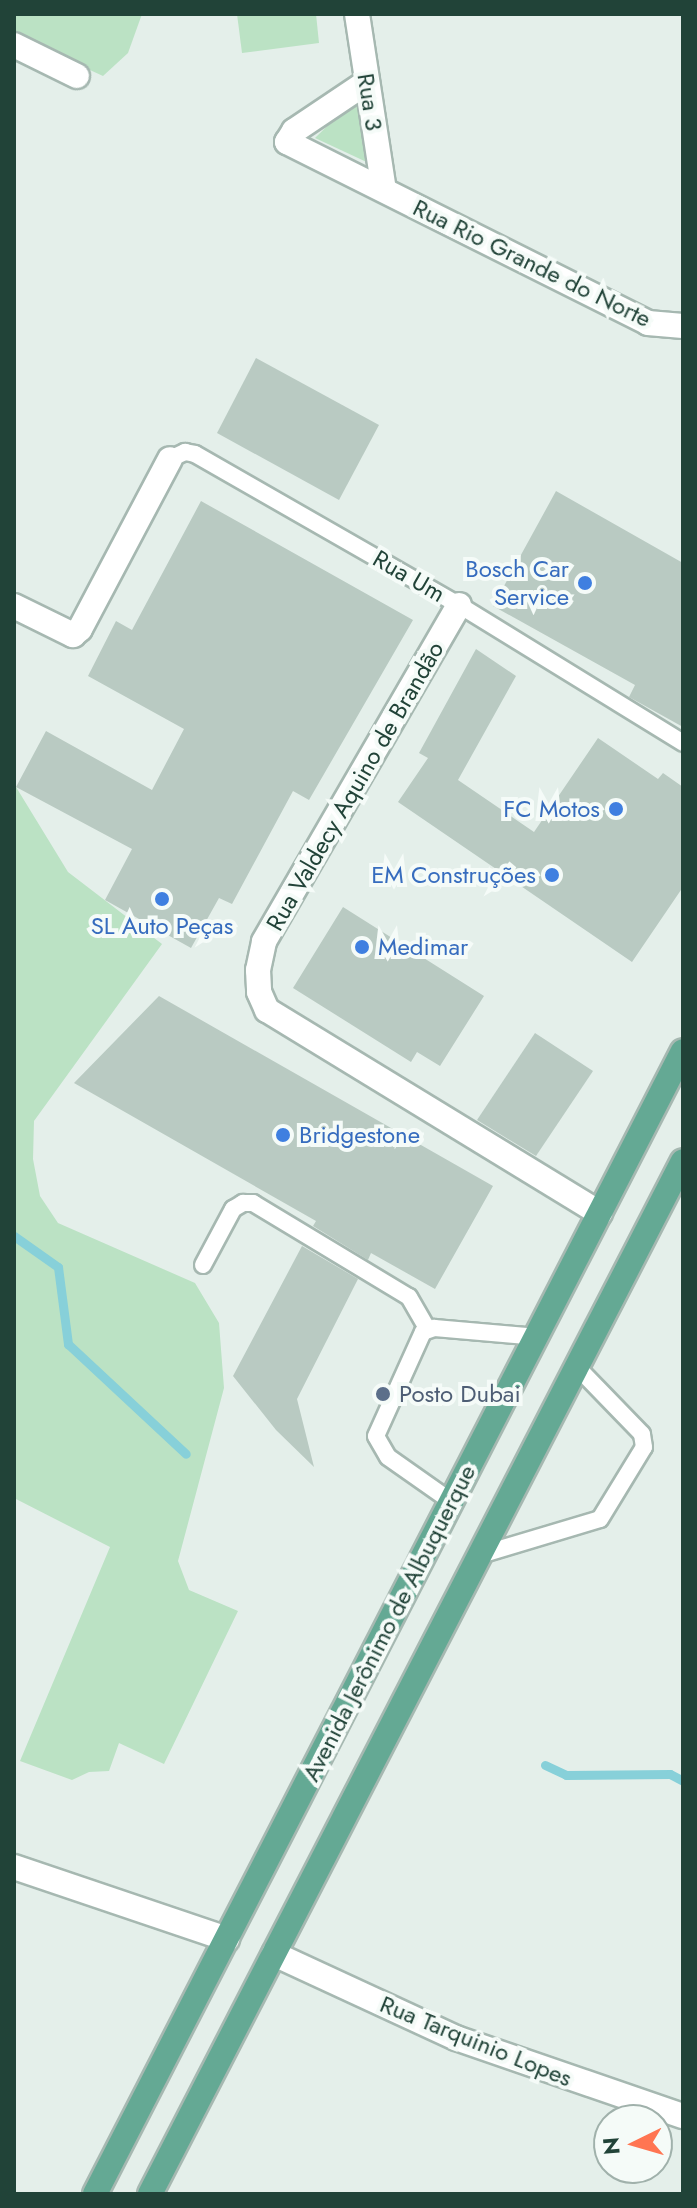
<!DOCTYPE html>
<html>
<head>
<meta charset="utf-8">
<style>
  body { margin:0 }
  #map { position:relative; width:697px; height:2208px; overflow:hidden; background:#e4efea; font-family:Jost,sans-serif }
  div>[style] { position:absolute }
  .green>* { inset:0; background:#bbe2c4 }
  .stream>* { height:9px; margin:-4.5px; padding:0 4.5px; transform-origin:4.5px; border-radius:4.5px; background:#87d0d9 }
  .building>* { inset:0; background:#b9cac2 }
  .roads { filter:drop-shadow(2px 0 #a6b8b1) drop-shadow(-2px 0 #a6b8b1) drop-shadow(0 2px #a6b8b1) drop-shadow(0 -2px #a6b8b1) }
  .lane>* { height:16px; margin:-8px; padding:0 8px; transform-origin:8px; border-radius:8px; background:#fff }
  .street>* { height:24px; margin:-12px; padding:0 12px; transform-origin:12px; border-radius:12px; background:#fff }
  .secondary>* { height:24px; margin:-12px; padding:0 12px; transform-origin:12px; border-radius:12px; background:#fff }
  .primary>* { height:24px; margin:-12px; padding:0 12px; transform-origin:12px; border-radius:12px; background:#64a994 }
  .dots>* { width:22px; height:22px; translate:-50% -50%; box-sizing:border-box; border:4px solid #f5fbf8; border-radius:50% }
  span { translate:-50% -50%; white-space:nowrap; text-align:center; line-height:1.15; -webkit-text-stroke:8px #f5fbf8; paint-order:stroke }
  .street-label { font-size:24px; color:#214338 }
  .shop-label { font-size:24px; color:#366cbe }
  .right { translate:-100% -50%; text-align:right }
  .left { translate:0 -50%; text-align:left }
  .service-label { font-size:24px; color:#4e5e75 }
  .frame { position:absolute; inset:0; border:16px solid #214338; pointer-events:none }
  .north { position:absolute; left:593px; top:2104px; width:80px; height:80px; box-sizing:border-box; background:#f5fbf8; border:2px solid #a0b1ab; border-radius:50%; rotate:265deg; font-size:22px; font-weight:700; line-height:32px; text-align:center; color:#214338 }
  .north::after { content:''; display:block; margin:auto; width:28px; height:36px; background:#ff7552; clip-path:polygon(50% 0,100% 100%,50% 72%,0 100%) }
</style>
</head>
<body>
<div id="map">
  <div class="green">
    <i style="clip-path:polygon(14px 14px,142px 14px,128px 53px,103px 76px,14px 35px)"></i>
    <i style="clip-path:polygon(237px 14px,316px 14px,319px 43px,242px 53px)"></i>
    <i style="clip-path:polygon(363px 91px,373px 165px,315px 138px)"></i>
    <i style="clip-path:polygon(14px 771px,16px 787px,68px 872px,162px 944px,34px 1121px,33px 1159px,40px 1196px,58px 1223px,195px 1283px,219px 1323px,224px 1388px,178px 1561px,189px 1590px,238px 1611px,164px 1764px,119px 1743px,109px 1771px,89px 1772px,72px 1780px,20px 1761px,110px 1547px,14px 1498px)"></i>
  </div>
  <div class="stream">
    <i style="left:14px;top:1236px;width:54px;rotate:35.2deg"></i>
    <i style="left:58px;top:1267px;width:78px;rotate:82.6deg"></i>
    <i style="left:68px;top:1344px;width:161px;rotate:43deg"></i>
    <i style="left:545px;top:1765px;width:23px;rotate:25deg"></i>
    <i style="left:566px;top:1775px;width:104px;rotate:-0.6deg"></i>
    <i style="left:670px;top:1774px;width:15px;rotate:28deg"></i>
  </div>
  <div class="building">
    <i style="clip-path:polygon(256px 358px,379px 425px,339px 500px,217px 433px)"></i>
    <i style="clip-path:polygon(556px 491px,683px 563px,683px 727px,629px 697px,635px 685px,493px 606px)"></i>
    <i style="clip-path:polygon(201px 501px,413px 620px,309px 800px,293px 791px,232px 904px,219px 898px,191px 948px,105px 900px,132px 849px,16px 787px,46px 731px,152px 790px,184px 729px,88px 676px,116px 621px,132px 630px)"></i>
    <i style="clip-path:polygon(476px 649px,516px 676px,458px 780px,534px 832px,598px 738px,658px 779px,663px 773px,683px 787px,683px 887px,632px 962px,398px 802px,428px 758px,419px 753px)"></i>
    <i style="clip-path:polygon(343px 907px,484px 996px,440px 1066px,417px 1052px,411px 1062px,293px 988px)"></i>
    <i style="clip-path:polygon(159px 996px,493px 1186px,435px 1289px,371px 1253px,368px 1260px,313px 1226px,316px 1221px,74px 1083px)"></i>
    <i style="clip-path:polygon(535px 1033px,593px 1071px,536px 1156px,477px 1120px)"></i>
    <i style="clip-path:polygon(302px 1246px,358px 1279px,297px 1399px,314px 1467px,276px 1430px,233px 1376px)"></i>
  </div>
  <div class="roads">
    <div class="lane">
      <i style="left:170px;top:459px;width:17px;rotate:-25deg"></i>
      <i style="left:185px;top:452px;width:10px;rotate:11deg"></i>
      <i style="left:195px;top:454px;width:304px;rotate:29.8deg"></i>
      <i style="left:459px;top:605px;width:263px;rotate:31.6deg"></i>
      <i style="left:203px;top:1265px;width:64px;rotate:-61.8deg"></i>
      <i style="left:233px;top:1209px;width:12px;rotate:-31deg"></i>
      <i style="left:243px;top:1203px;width:10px"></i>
      <i style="left:253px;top:1203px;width:182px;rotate:31.1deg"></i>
      <i style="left:409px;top:1297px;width:36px;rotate:60deg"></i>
      <i style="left:452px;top:1502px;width:78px;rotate:-144.9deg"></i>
      <i style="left:388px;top:1457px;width:24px;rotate:-120deg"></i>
      <i style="left:376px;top:1436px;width:114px;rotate:-65.7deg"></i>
      <i style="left:423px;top:1332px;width:12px;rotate:-20deg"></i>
      <i style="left:434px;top:1328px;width:102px;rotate:5deg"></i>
      <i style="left:480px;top:1555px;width:125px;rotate:-16.7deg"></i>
      <i style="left:600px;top:1519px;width:84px;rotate:-58.6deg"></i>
      <i style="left:644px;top:1447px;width:13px;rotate:-99deg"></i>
      <i style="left:642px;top:1434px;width:93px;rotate:-134.1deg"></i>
    </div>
    <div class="street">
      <i style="left:357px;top:14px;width:178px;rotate:81.3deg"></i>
      <i style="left:14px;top:45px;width:70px;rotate:26.2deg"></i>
      <i style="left:367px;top:82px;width:88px;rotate:146.1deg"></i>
      <i style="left:294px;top:131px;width:13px;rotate:122deg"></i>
      <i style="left:287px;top:142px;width:404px;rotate:26.6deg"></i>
      <i style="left:648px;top:323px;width:35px;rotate:5deg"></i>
      <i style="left:459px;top:605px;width:389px;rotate:120.1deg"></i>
      <i style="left:264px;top:942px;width:29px;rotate:102deg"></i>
      <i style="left:258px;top:970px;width:22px;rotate:87deg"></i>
      <i style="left:259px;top:992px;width:20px;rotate:66deg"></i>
      <i style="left:267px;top:1010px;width:390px;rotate:31.4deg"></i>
      <i style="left:14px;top:606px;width:66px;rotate:26.2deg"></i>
      <i style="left:73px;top:635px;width:9px;rotate:-41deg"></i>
      <i style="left:80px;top:629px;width:192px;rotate:-62.1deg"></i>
    </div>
    <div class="secondary">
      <i style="left:14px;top:1867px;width:225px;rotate:18.7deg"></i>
      <i style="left:274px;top:1954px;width:200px;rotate:24.8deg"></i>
      <i style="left:456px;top:2038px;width:240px;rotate:19deg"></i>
    </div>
    <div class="primary">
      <i style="left:95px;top:2194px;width:1285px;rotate:-62.78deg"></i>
      <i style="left:150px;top:2194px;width:1162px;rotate:-62.71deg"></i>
    </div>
  </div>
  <div class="dots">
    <i style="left:585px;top:583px;background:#3f7fe0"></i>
    <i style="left:616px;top:809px;background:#3f7fe0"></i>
    <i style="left:552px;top:875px;background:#3f7fe0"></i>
    <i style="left:162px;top:899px;background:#3f7fe0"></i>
    <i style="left:362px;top:947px;background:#3f7fe0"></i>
    <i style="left:283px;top:1135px;background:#3f7fe0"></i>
    <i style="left:383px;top:1394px;background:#5c6f8a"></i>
  </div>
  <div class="street-label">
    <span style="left:370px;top:102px;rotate:81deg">Rua 3</span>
    <span style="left:532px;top:263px;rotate:26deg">Rua Rio Grande do Norte</span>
    <span style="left:409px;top:576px;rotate:30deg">Rua Um</span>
    <span style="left:355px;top:786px;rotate:-60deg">Rua Valdecy Aquino de Brandão</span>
    <span style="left:389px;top:1623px;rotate:-63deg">Avenida Jerônimo de Albuquerque</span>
    <span style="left:476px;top:2041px;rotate:22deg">Rua Tarquinio Lopes</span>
  </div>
  <div class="shop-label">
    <span class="right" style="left:569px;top:583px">Bosch Car<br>Service</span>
    <span class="right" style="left:600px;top:809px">FC Motos</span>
    <span class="right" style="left:536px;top:875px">EM Construções</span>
    <span style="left:162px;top:926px">SL Auto Peças</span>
    <span class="left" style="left:378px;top:947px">Medimar</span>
    <span class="left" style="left:299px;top:1135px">Bridgestone</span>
  </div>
  <div class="service-label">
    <span class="left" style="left:399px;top:1394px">Posto Dubai</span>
  </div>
  <div class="frame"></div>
  <div class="north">N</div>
</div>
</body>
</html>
